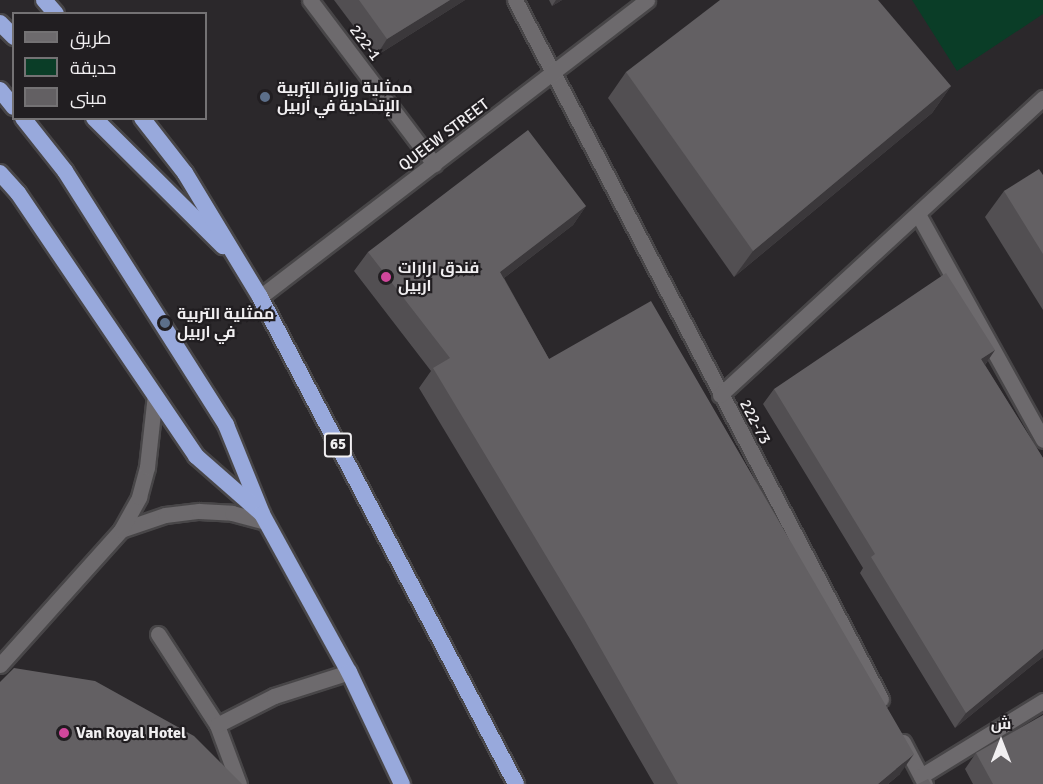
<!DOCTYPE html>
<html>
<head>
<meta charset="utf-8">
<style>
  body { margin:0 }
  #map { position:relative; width:1043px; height:784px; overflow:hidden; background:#2b282b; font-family:Signika,Cairo,sans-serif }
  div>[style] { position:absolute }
  .green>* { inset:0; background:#0a3d27 }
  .roads { filter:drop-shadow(2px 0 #484648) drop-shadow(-2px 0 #484648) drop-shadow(0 2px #484648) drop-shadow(0 -2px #484648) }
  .service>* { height:15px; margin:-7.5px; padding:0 7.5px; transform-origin:7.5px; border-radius:7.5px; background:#6d6a6d }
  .minor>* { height:15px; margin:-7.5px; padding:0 7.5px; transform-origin:7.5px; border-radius:7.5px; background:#6d6a6d }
  .tertiary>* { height:15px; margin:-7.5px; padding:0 7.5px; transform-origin:7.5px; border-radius:7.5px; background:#6d6a6d }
  .trunk>* { height:16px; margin:-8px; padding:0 8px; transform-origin:8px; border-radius:8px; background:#98a9dc }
  .wall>* { inset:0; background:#524f52 }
  .shaded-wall>* { inset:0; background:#3b383b }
  .building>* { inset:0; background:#636063 }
  .dots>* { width:16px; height:16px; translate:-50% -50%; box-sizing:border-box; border:3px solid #211e21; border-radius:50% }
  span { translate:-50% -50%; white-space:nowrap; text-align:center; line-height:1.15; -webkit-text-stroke:4.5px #211e21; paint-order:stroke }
  .shield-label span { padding:2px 4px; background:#211e21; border:2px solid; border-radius:4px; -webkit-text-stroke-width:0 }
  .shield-label { font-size:15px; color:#f1eff1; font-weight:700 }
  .street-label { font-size:16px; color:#f1eff1 }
  .poi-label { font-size:16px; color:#f1eff1; font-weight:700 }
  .left { translate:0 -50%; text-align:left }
  .legend { position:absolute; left:12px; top:12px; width:195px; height:108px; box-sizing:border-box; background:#211e21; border:2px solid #747274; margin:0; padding:8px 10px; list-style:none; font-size:18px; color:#f1eff1 }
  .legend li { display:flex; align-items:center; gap:12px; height:30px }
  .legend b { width:30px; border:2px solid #747274 }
  .north { position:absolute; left:971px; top:712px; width:60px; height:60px; -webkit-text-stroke:4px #211e21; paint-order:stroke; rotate:0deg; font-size:16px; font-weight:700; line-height:24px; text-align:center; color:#f1eff1 }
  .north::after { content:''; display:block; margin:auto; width:21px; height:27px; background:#f1eff1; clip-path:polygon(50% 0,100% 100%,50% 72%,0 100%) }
</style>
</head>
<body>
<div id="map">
  <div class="green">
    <i style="clip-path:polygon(912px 0,1043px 0,1043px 14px,957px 71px)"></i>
  </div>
  <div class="roads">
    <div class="service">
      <i style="left:158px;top:634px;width:108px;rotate:57deg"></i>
      <i style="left:217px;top:725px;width:63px;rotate:69.6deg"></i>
      <i style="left:217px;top:725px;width:64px;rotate:-27deg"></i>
      <i style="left:274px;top:696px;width:79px;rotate:-17.7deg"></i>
    </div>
    <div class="minor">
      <i style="left:310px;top:0;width:206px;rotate:52.9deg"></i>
      <i style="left:515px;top:0;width:789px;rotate:62.36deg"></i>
      <i style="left:919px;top:216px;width:256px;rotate:61deg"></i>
      <i style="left:720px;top:395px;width:439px;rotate:-42.6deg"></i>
      <i style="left:903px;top:742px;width:47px;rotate:62.4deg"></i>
      <i style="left:921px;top:776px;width:143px;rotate:-31.6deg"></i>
    </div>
    <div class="tertiary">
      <i style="left:260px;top:297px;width:488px;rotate:-37.5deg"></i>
      <i style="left:121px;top:530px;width:46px;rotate:-18.8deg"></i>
      <i style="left:165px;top:515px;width:34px;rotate:-7deg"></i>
      <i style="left:199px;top:511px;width:33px;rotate:3deg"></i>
      <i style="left:232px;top:513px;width:35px;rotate:15deg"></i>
      <i style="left:0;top:665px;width:181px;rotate:-48.1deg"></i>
      <i style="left:121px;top:530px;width:38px;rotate:-61deg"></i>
      <i style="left:139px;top:497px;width:31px;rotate:-75deg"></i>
      <i style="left:147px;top:467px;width:72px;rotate:-83.7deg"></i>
    </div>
    <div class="trunk">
      <i style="left:44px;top:0;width:18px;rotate:49deg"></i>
      <i style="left:0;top:23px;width:20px;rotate:45deg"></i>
      <i style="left:0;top:90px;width:22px;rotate:51deg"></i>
      <i style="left:23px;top:118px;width:68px;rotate:51.6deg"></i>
      <i style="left:65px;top:171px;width:301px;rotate:57.6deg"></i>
      <i style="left:226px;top:425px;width:93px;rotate:67.9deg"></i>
      <i style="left:94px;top:118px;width:182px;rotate:44.8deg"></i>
      <i style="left:142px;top:118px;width:70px;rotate:52deg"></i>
      <i style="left:185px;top:173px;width:145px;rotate:58.8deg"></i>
      <i style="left:260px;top:297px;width:550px;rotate:62.27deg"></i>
      <i style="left:0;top:173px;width:27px;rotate:48deg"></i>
      <i style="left:18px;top:193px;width:318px;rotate:55.9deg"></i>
      <i style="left:196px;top:456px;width:88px;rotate:41.3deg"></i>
      <i style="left:262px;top:514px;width:180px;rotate:61.2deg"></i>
      <i style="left:349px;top:672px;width:124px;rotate:64.7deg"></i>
    </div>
  </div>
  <div class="wall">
    <i style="clip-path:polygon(334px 0,465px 0,376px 56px)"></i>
    <i style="clip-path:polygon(549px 0,562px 0,552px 6px)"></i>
    <i style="clip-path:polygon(626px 72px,951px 86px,932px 113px,734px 277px,608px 98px)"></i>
    <i style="clip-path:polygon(1043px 175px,1043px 310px,985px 217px,1004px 191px)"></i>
    <i style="clip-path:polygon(586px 206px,573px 225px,504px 278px,549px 359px,900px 774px,888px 784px,654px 784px,570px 639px,419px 388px,431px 371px,354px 271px,368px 252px)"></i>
    <i style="clip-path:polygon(995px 350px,985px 365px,1043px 458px,1043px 657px,1035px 663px,955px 728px,860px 573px,863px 568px,763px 404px,774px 389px)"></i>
    <i style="clip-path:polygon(976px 753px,1043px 784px,973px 784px,965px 769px)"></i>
  </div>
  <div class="shaded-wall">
    <i style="clip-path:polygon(450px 0,465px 0,376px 56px,387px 39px)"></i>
    <i style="clip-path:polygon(556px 0,562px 0,552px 6px)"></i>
    <i style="clip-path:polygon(951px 86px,932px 113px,734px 277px,753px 251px)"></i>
    <i style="clip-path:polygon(586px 206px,573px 225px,487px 291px,500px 272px)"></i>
    <i style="clip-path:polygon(995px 350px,984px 366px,981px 359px)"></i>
    <i style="clip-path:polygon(1043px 649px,1043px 657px,1035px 663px,955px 728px,966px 713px)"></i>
    <i style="clip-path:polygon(914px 754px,900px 774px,888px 784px,878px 784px)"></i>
  </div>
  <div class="building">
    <i style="clip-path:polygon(359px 0,450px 0,387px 39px)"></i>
    <i style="clip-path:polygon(720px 0,878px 0,951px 86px,753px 251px,626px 72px)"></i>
    <i style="clip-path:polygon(528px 130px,586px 206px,500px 272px,549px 359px,651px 301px,914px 754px,878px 784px,678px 784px,584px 619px,433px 368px,450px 358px,368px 252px)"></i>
    <i style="clip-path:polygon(1039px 169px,1043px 175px,1043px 254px,1004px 191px)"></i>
    <i style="clip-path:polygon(946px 273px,995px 350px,981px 359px,1043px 458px,1043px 649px,966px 713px,871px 557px,875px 554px,774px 389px)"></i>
    <i style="clip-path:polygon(14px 668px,95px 681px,194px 736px,242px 784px,0 784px,0 682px)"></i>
    <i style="clip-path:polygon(1043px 715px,1043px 784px,993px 784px,976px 753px)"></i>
    <i style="clip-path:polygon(928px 779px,931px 784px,918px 784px)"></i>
  </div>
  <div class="dots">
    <i style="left:265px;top:97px;background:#5c6f8a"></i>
    <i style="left:386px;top:277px;background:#d1479c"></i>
    <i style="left:165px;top:323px;background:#5c6f8a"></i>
    <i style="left:64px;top:733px;background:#d1479c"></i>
  </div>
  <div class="shield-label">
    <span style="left:338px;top:445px">65</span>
  </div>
  <div class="street-label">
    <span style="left:365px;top:43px;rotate:53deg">222-1</span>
    <span style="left:444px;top:135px;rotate:-37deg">QUEEW STREET</span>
    <span style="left:755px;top:422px;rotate:62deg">222-73</span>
  </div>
  <div class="poi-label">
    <span class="left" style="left:277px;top:97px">ممثلية وزارة التربية<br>الإتحادية في أربيل</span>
    <span class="left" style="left:398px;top:277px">فندق ارارات<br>اربيل</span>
    <span class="left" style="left:177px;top:323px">ممثلية التربية<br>في اربيل</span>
    <span class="left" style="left:76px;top:733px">Van Royal Hotel</span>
  </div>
  <ul class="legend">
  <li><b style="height:8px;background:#6d6a6d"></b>طريق</li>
  <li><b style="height:16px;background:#0a3d27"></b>حديقة</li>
  <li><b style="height:16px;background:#636063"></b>مبنى</li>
  </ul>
  <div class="north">ش</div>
</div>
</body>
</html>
